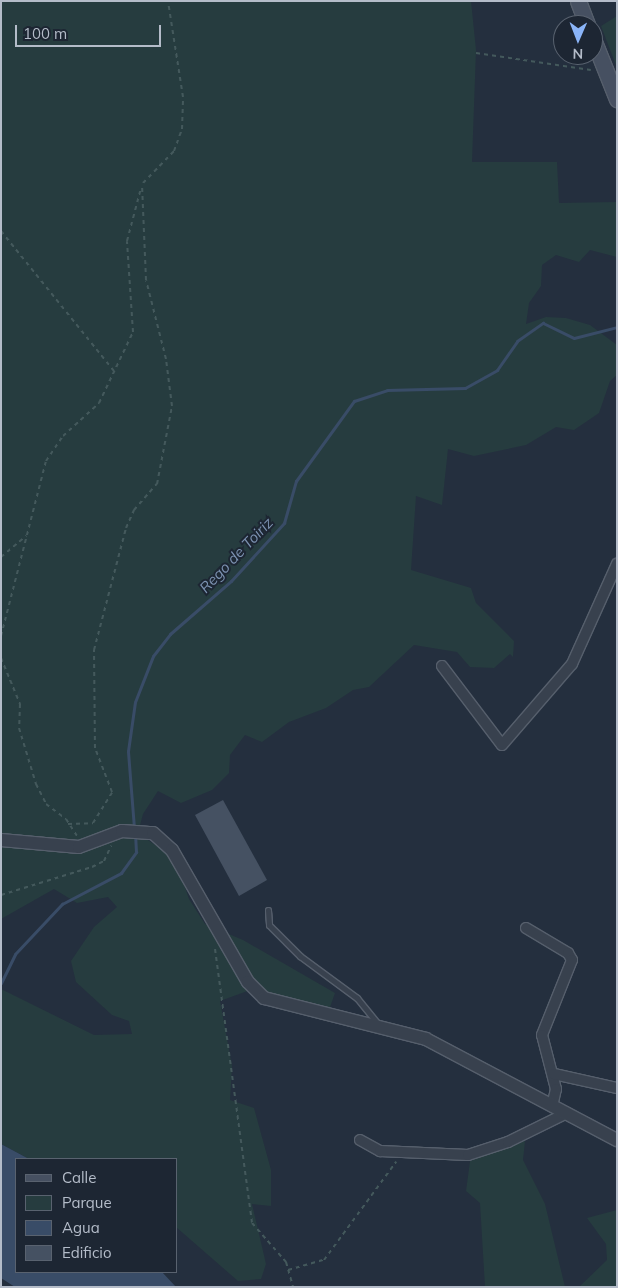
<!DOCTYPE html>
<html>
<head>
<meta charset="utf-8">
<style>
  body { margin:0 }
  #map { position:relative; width:618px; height:1288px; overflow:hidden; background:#242f3e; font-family:Mulish,sans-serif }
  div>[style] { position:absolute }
  .green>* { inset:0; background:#263c3f }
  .water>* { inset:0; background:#394c67 }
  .stream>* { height:3px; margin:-1.5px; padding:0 1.5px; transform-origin:1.5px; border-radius:1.5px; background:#394c67 }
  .building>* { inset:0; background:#455162 }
  .path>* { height:2px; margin-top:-1px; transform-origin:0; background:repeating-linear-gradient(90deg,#44595c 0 4px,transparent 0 8px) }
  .roads { filter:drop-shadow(1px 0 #565f6c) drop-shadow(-1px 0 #565f6c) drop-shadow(0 1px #565f6c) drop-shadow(0 -1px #565f6c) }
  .service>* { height:5px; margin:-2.5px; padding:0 2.5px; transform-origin:2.5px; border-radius:2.5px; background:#38414e }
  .minor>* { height:10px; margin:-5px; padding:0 5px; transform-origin:5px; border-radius:5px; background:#38414e }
  .tertiary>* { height:12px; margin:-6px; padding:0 6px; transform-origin:6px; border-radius:6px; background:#38414e }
  .secondary>* { height:15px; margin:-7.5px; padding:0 7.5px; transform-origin:7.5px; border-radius:7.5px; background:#465061 }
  span { translate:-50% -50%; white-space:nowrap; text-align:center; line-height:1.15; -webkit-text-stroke:4px #1d2633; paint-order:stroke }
  .water-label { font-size:15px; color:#7c92b1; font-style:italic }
  .frame { position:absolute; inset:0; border:2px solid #b4bcc9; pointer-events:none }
  .legend { position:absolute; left:15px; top:1158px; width:162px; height:115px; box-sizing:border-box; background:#1d2633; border:1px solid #59626f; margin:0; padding:6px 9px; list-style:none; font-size:15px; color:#b4bcc9 }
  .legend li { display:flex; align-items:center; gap:10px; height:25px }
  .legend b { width:25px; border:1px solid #59626f }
  .north { position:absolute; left:553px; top:15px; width:50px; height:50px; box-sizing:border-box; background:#1d2633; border:1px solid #59626f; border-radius:50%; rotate:181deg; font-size:14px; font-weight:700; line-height:20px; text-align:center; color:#b4bcc9 }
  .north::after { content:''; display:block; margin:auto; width:18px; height:22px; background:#8ab4f8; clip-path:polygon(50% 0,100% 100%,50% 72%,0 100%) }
  .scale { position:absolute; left:15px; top:25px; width:146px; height:22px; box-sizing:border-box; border:2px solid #b4bcc9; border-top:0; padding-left:6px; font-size:15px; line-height:18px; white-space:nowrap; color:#b4bcc9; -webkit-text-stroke:4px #1d2633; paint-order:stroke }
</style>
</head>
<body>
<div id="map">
  <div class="green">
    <i style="clip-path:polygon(1px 1px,471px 1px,476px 50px,472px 162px,557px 162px,559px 203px,617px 202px,617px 257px,590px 250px,579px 262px,556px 255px,542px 265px,541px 286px,529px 303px,526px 324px,546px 317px,566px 318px,590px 325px,617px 345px,617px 375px,610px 381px,599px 413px,574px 430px,556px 427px,526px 445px,474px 456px,448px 449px,442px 505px,416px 496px,411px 570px,471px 588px,476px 603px,514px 641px,513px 657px,510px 654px,494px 668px,470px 667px,457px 652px,414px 645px,369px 687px,353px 690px,326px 708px,289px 722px,262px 742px,245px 735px,230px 755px,229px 773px,212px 790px,181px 803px,158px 791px,143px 814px,138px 833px,175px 859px,189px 899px,205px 924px,243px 940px,335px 993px,329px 1010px,253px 989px,220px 1001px,232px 1066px,230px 1100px,254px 1108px,271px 1170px,271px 1206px,252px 1204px,266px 1264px,261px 1279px,238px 1281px,176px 1227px,176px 1159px,29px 1159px,1px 1144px,1px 989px,94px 1035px,132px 1034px,129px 1021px,112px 1015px,76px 982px,71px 961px,94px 927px,117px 907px,108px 897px,77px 903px,54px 889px,1px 919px)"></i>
    <i style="clip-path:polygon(617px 16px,617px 68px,601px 26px)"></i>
    <i style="clip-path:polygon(525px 1141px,523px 1160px,545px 1204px,565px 1287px,485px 1287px,480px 1203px,466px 1191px,470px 1161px)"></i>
    <i style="clip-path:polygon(617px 1210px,617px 1287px,579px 1287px,607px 1260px,606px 1244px,587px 1218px)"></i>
  </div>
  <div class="water">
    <i style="clip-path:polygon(1px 1144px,29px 1159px,16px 1159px,16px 1272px,162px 1272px,176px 1287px,15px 1287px,1px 1278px)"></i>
  </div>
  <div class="stream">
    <i style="left:134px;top:828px;width:77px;rotate:-94.5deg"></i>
    <i style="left:128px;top:751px;width:49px;rotate:-81.9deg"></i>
    <i style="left:135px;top:702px;width:49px;rotate:-68.6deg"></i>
    <i style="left:153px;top:656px;width:28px;rotate:-52deg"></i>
    <i style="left:170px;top:634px;width:81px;rotate:-41deg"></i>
    <i style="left:231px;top:581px;width:79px;rotate:-47.6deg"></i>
    <i style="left:284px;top:523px;width:44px;rotate:-74.1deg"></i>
    <i style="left:296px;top:481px;width:99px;rotate:-54.1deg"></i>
    <i style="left:354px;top:401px;width:35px;rotate:-18deg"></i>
    <i style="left:387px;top:390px;width:78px;rotate:-1.5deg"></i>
    <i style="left:465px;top:388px;width:37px;rotate:-29deg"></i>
    <i style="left:497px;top:370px;width:35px;rotate:-55deg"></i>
    <i style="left:517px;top:341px;width:32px;rotate:-35deg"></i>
    <i style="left:543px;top:323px;width:34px;rotate:26deg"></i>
    <i style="left:574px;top:338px;width:44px;rotate:-14.3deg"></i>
    <i style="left:1px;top:983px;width:32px;rotate:-64deg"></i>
    <i style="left:15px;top:954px;width:69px;rotate:-46.8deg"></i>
    <i style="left:62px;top:904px;width:67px;rotate:-27.7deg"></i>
    <i style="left:121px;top:873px;width:26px;rotate:-54deg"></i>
    <i style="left:136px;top:852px;width:18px;rotate:-93deg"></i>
  </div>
  <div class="building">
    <i style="clip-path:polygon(223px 800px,267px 880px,239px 896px,195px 815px)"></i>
  </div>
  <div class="path">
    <i style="left:476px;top:53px;width:116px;rotate:8.4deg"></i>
    <i style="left:143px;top:183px;width:45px;rotate:-45.9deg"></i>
    <i style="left:174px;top:151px;width:23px;rotate:-70deg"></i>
    <i style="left:182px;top:129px;width:32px;rotate:-88deg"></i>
    <i style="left:183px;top:97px;width:97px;rotate:-98.9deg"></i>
    <i style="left:1px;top:231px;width:180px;rotate:51.1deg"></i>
    <i style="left:1px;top:557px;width:33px;rotate:-40deg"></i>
    <i style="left:1px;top:636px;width:181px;rotate:-75.6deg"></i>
    <i style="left:46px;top:461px;width:30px;rotate:-56deg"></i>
    <i style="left:63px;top:436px;width:49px;rotate:-42.5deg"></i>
    <i style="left:99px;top:403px;width:79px;rotate:-64.4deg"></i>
    <i style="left:133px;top:332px;width:91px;rotate:-93.8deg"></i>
    <i style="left:127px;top:241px;width:55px;rotate:-75.2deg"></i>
    <i style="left:1px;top:658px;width:50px;rotate:67.6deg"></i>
    <i style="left:20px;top:704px;width:24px;rotate:92deg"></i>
    <i style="left:19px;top:728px;width:59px;rotate:73.1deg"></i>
    <i style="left:36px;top:784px;width:22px;rotate:63deg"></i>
    <i style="left:46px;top:804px;width:25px;rotate:37deg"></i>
    <i style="left:66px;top:819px;width:20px;rotate:57deg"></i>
    <i style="left:68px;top:824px;width:25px;rotate:-2deg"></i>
    <i style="left:93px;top:823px;width:36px;rotate:-58deg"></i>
    <i style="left:112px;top:792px;width:47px;rotate:-111.1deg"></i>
    <i style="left:95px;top:748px;width:98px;rotate:-90.6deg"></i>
    <i style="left:94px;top:650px;width:126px;rotate:-75.3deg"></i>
    <i style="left:126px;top:528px;width:20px;rotate:-66deg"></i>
    <i style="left:134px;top:510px;width:35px;rotate:-49deg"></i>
    <i style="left:157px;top:484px;width:79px;rotate:-79.1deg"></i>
    <i style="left:172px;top:406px;width:47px;rotate:-97.3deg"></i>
    <i style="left:166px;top:359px;width:81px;rotate:-104.2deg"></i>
    <i style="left:146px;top:280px;width:96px;rotate:-92.4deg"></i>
    <i style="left:1px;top:895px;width:95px;rotate:-17.1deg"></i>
    <i style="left:92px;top:867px;width:13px;rotate:-27deg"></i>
    <i style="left:104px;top:861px;width:17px;rotate:-65deg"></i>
    <i style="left:215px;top:949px;width:276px;rotate:82.3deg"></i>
    <i style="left:252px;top:1223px;width:52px;rotate:48.9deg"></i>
    <i style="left:286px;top:1262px;width:26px;rotate:74deg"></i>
    <i style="left:288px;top:1270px;width:37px;rotate:-16deg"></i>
    <i style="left:324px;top:1260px;width:122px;rotate:-53.7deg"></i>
  </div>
  <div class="roads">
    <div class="service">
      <i style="left:268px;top:910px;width:15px;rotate:86deg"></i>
      <i style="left:269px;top:925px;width:44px;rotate:45deg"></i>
      <i style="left:300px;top:956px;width:71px;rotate:36.4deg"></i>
      <i style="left:357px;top:998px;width:32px;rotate:51deg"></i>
    </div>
    <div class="minor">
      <i style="left:442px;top:666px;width:99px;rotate:52.8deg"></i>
      <i style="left:502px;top:745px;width:107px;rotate:-49.2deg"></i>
      <i style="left:572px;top:664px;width:110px;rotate:-65.8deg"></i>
      <i style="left:526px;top:928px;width:49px;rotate:30.8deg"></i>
      <i style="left:568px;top:953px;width:8px;rotate:60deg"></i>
      <i style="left:572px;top:960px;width:81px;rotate:111.8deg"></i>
      <i style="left:542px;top:1035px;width:56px;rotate:75.5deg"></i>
      <i style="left:556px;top:1089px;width:17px;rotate:103deg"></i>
      <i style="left:554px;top:1074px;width:65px;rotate:12.5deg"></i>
      <i style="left:360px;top:1140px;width:23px;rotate:29deg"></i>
      <i style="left:380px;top:1151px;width:88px;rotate:2.6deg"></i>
      <i style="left:468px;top:1155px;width:42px;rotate:-18deg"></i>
      <i style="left:508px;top:1142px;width:64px;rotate:-26.2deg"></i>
    </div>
    <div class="tertiary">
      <i style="left:1px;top:840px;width:78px;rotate:5.1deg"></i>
      <i style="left:79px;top:847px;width:46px;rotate:-20.4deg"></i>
      <i style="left:122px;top:831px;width:31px;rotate:4deg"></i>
      <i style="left:153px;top:833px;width:25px;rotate:42deg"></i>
      <i style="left:172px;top:850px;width:152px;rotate:60.1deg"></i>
      <i style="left:248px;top:982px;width:23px;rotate:45deg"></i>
      <i style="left:264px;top:998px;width:167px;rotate:14.2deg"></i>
      <i style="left:426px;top:1039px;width:216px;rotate:27.9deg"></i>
    </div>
    <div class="secondary">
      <i style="left:578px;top:1px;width:26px;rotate:69deg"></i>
      <i style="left:593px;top:39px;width:65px;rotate:68.2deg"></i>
    </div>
  </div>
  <div class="water-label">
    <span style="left:236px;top:555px;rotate:-46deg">Rego de Toiriz</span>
  </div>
  <div class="frame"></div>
  <ul class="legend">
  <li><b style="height:6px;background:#465061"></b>Calle</li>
  <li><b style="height:14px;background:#263c3f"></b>Parque</li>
  <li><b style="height:14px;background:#394c67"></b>Agua</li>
  <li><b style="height:14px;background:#455162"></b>Edificio</li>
  </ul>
  <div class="north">N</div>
  <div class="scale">100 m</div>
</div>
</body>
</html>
